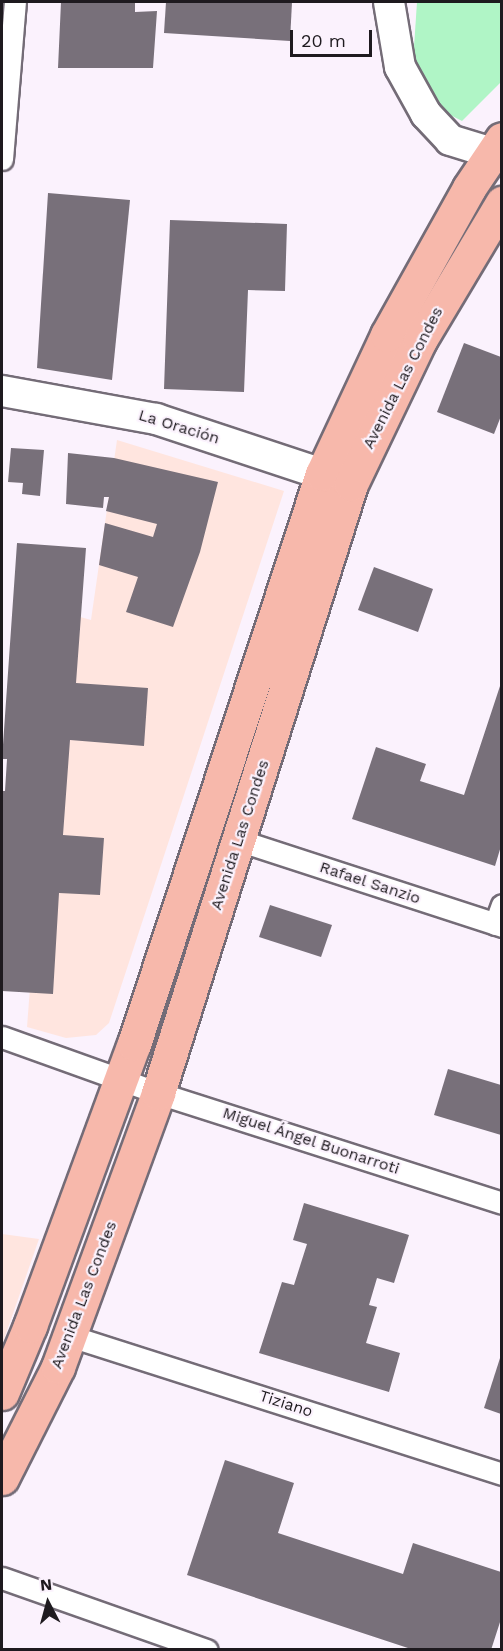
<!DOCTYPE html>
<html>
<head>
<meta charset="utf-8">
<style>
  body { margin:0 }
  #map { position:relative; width:503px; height:1651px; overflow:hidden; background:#fbf2fd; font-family:"Work Sans",sans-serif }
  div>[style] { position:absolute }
  .commercial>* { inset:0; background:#ffe5df }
  .green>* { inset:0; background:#b0f5c6 }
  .building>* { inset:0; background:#78707a }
  .roads { filter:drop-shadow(2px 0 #746c77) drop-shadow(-2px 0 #746c77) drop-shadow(0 2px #746c77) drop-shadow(0 -2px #746c77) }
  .minor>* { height:21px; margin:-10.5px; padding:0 10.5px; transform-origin:10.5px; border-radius:10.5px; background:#fff }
  .secondary>* { height:30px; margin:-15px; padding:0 15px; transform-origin:15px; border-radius:15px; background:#fff }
  .primary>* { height:33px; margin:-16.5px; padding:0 16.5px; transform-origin:16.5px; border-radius:16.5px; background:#f7b8ab }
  span { translate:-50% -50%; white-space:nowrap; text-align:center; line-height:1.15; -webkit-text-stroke:4.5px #fbf2fd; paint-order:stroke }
  .street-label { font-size:16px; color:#1e1a1f }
  .frame { position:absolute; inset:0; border:3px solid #1e1a1f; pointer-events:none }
  .north { position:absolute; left:18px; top:1573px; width:60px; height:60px; -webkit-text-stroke:4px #fbf2fd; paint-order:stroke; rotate:354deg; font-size:16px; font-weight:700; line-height:24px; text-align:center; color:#1e1a1f }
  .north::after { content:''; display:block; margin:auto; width:21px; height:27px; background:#1e1a1f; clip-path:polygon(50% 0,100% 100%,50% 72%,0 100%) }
  .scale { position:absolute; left:290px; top:30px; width:82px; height:27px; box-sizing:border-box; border:3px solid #1e1a1f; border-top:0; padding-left:8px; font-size:18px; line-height:21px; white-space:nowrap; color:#1e1a1f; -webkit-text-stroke:4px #fbf2fd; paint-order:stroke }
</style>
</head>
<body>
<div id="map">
  <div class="commercial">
    <i style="clip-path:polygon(117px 440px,284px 491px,109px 1023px,96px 1035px,66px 1038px,27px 1027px,59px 611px,91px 620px)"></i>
    <i style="clip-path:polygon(2px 1234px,39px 1239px,2px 1345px)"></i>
  </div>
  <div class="green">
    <i style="clip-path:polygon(417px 2px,501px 2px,501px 82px,462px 121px,429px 104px,413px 62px)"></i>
  </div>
  <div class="building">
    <i style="clip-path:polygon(61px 2px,135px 2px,135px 12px,157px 11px,153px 68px,58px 68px)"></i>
    <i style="clip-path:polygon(166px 2px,292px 2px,290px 41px,164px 33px)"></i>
    <i style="clip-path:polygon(48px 193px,130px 200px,112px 380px,37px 368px)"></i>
    <i style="clip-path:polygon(170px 220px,287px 224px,285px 291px,248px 290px,244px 392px,164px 389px)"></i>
    <i style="clip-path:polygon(464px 343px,501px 357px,501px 416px,494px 434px,437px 412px)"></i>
    <i style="clip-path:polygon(11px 448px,44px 450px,40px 496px,22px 494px,23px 483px,8px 482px)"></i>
    <i style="clip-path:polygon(68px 453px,114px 458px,218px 482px,200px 552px,173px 627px,126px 612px,138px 577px,99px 565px,105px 523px,153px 537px,157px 524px,106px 511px,109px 497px,104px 497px,103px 508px,66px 504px)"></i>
    <i style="clip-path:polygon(17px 543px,86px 548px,76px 683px,148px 688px,144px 746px,70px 740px,63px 835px,104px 838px,100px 895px,59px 893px,53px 994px,2px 991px,2px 791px,5px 791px,7px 759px,2px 759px)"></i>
    <i style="clip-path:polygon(374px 567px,433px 589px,418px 632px,358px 610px)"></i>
    <i style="clip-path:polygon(501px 683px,501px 846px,495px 866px,352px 819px,376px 747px,426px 764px,420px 781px,464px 795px)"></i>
    <i style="clip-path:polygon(270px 905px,332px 925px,321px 957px,259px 937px)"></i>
    <i style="clip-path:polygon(448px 1069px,501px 1085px,501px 1135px,434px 1115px)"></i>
    <i style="clip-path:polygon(304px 1203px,409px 1235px,394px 1283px,377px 1278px,369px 1305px,377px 1307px,366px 1343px,400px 1353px,389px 1392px,259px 1353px,282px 1282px,294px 1285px,307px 1244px,293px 1240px)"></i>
    <i style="clip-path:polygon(501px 1355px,501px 1414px,484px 1408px)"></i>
    <i style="clip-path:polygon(225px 1460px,294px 1483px,278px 1533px,403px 1574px,413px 1543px,501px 1572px,501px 1619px,491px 1650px,414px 1650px,187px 1575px)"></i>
  </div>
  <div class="roads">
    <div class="minor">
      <i style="left:2px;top:159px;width:158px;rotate:-85.3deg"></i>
      <i style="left:238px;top:840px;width:278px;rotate:18deg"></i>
      <i style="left:495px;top:924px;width:20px;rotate:-70deg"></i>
      <i style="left:2px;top:1037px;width:166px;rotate:19.7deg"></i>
      <i style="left:158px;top:1093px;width:361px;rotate:17.7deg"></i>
      <i style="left:70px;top:1336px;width:454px;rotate:17.7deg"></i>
      <i style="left:2px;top:1578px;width:217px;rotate:19.4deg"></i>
    </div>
    <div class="secondary">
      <i style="left:389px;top:2px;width:66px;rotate:80.4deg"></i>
      <i style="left:400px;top:67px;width:54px;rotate:61deg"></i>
      <i style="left:426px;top:114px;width:35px;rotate:47deg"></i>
      <i style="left:450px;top:140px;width:54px;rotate:17.1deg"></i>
      <i style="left:2px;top:391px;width:157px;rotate:10.3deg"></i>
      <i style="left:156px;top:419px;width:200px;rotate:18.3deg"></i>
    </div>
    <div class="primary">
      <i style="left:2px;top:1393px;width:73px;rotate:-67.3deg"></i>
      <i style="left:30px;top:1326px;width:301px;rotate:-69.8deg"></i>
      <i style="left:134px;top:1044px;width:600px;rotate:-71.75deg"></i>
      <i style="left:322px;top:474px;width:153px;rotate:-64.9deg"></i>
      <i style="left:387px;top:335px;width:168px;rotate:-60.8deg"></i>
      <i style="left:469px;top:188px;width:59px;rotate:-56deg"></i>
      <i style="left:2px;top:1478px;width:124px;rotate:-63.2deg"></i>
      <i style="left:58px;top:1367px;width:292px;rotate:-69.9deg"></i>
      <i style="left:158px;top:1093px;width:639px;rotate:-72.42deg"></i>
      <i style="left:351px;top:484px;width:160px;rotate:-64.4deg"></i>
      <i style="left:420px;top:340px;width:160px;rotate:-59.1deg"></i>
    </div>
  </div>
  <div class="street-label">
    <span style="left:403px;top:378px;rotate:-63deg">Avenida Las Condes</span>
    <span style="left:179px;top:427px;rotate:17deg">La Oración</span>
    <span style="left:240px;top:835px;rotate:-72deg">Avenida Las Condes</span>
    <span style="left:370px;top:883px;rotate:18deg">Rafael Sanzio</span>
    <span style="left:311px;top:1141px;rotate:18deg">Miguel Ángel Buonarroti</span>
    <span style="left:84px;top:1295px;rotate:-69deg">Avenida Las Condes</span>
    <span style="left:286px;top:1404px;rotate:18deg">Tiziano</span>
  </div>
  <div class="frame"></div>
  <div class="north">N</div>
  <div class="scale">20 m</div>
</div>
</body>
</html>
